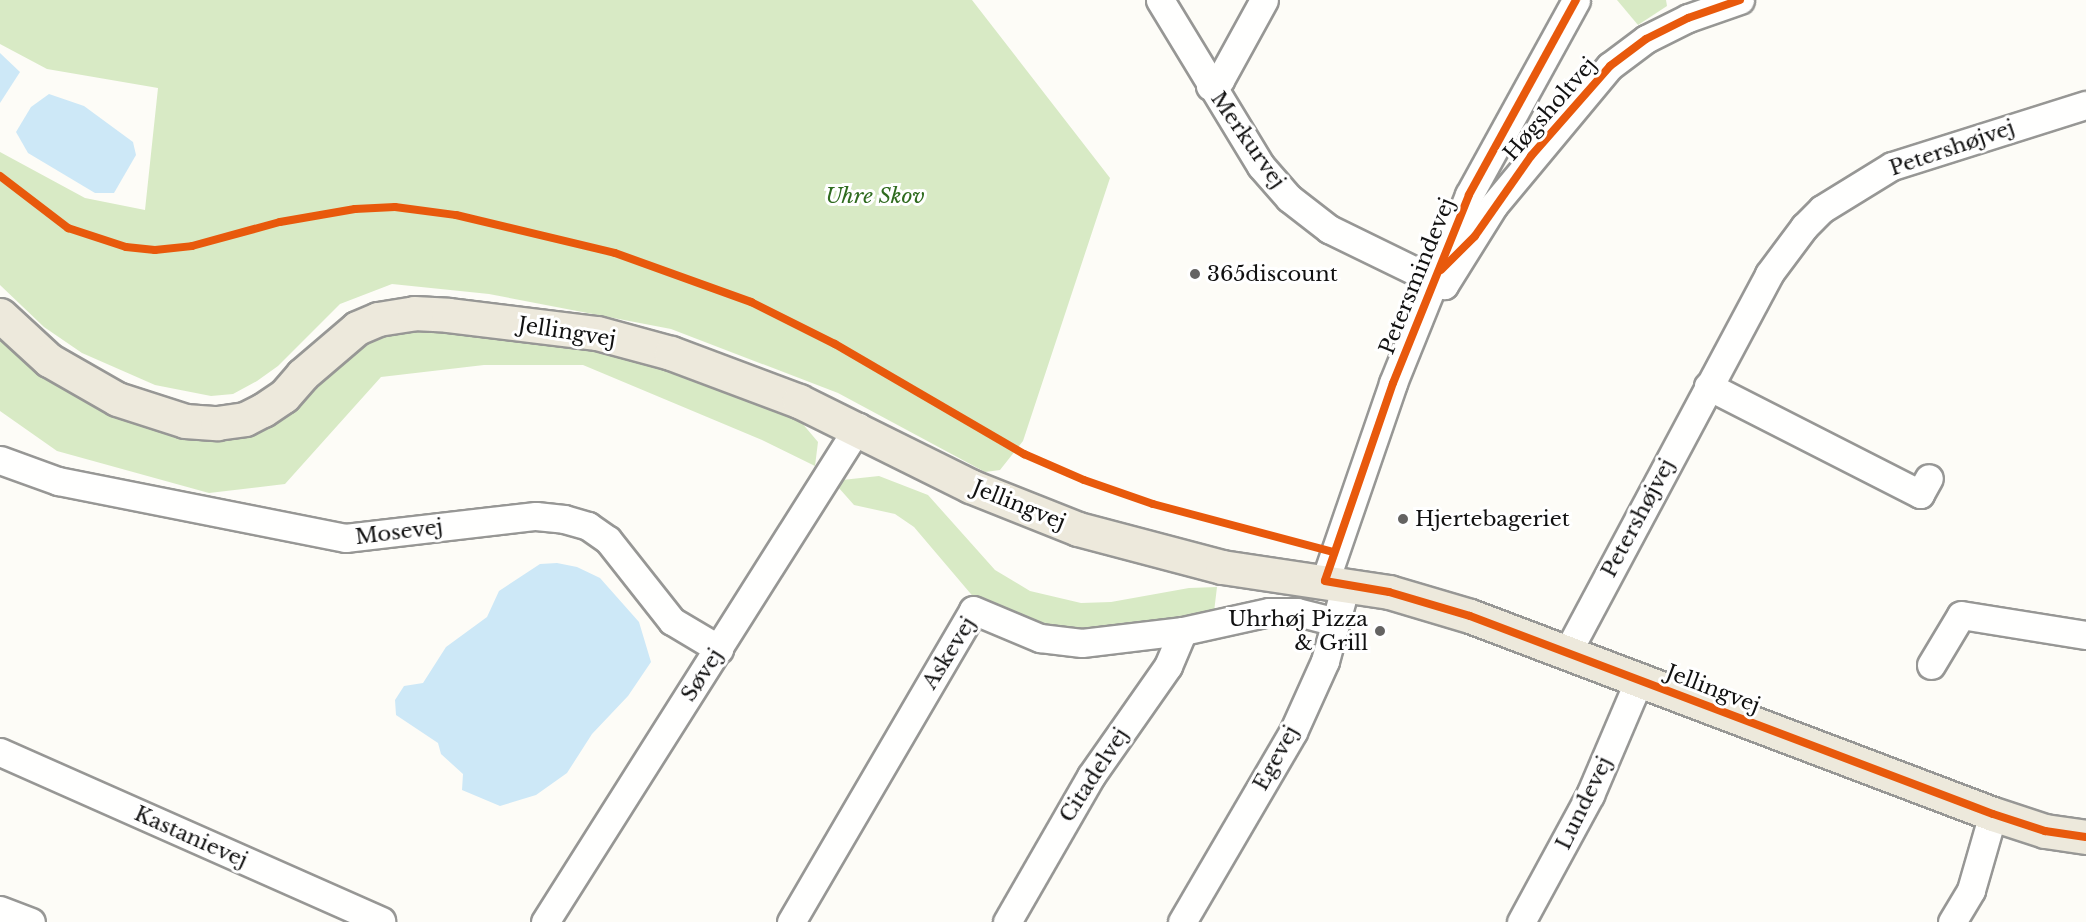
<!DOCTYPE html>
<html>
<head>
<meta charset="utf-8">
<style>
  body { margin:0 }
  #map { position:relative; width:2086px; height:922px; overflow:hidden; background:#fdfcf7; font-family:"Libre Baskerville",serif }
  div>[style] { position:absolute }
  .forest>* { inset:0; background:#d8eac5 }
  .water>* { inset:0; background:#cde8f7 }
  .roads { filter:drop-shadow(2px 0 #979795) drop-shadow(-2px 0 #979795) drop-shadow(0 2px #979795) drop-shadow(0 -2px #979795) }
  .minor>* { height:27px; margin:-13.5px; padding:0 13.5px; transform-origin:13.5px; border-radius:13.5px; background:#fffffe }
  .major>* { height:33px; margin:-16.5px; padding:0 16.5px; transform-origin:16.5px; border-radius:16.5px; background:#ede9dc }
  .cycleway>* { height:8px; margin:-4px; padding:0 4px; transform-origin:4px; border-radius:4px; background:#e8590c }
  .dots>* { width:16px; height:16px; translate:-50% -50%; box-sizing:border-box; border:3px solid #fff; border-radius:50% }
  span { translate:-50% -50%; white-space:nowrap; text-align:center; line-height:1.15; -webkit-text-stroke:6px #fff; paint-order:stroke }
  .street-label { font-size:21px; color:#111 }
  .park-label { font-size:21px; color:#2f6b1f; font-style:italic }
  .poi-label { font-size:21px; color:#111 }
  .left { translate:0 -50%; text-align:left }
  .right { translate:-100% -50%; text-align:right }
</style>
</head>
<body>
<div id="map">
  <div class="forest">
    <i style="clip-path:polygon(0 0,972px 0,1110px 178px,1023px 441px,1000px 470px,985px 472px,838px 393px,671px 329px,489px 294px,392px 284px,340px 304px,278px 366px,257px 381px,233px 394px,211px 396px,155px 385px,82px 353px,44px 327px,0 285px,0 152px,85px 198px,145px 210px,158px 88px,47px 69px,0 44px)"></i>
    <i style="clip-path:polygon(1617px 0,1666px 0,1667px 6px,1638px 25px)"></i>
    <i style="clip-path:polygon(0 331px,132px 418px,187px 438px,239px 437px,275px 424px,355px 347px,378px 335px,404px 331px,511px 332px,648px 359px,791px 410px,818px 442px,815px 466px,762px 440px,583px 365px,484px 365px,381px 377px,285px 484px,209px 493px,57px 451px,0 411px)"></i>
    <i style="clip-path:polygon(879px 476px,928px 495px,995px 570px,1030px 591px,1081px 603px,1111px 602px,1189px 588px,1217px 587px,1214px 612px,1198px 619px,1060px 633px,976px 600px,914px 527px,895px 514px,854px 505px,838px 487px,842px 480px)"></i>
  </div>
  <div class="water">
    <i style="clip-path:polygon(0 53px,20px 72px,0 103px)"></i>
    <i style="clip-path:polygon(49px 94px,84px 106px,133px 142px,136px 155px,114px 193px,95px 193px,28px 153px,16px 132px,31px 107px)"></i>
    <i style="clip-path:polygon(557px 563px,577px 567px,600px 578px,639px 622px,651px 662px,628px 696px,592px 734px,567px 773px,536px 795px,500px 806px,462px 790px,463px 774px,441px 754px,438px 743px,396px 715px,395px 700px,404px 686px,423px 683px,446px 647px,487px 617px,499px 591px,540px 564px)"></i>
  </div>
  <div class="roads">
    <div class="minor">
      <i style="left:1160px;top:0;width:194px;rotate:58.7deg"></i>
      <i style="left:1261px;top:166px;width:43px;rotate:48.8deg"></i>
      <i style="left:1289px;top:198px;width:51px;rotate:37.8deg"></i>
      <i style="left:1329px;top:229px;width:128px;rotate:26deg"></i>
      <i style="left:1444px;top:285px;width:94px;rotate:-58deg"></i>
      <i style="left:1494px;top:205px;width:181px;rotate:-50.2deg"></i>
      <i style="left:1610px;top:66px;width:45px;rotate:-36.9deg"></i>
      <i style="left:1646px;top:39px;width:47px;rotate:-26.6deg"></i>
      <i style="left:1688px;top:18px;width:55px;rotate:-19.1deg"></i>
      <i style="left:1210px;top:86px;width:12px;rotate:-31deg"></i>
      <i style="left:1220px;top:80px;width:91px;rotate:-61.2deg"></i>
      <i style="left:1708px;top:386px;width:238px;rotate:27deg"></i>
      <i style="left:1920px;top:494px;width:18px;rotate:-61deg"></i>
      <i style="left:0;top:460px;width:62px;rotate:19.9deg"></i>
      <i style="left:58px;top:481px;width:293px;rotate:11.2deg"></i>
      <i style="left:345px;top:538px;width:192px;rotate:-6.6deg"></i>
      <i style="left:536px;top:516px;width:28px;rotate:6deg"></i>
      <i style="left:564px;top:519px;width:25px;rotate:16deg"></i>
      <i style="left:588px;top:526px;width:24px;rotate:35deg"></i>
      <i style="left:608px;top:540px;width:103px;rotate:51.7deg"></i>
      <i style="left:672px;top:621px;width:55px;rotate:30.8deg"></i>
      <i style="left:1325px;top:581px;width:209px;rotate:-71deg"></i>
      <i style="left:1393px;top:383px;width:203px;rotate:-68deg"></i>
      <i style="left:1469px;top:195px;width:222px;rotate:-61.2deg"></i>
      <i style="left:1568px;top:651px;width:427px;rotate:-61.9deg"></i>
      <i style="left:1769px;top:274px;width:59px;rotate:-53.3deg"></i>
      <i style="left:1804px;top:227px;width:25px;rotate:-45deg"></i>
      <i style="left:1822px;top:209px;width:82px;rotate:-31.6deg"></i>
      <i style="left:1892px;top:166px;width:203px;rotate:-17.5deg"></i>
      <i style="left:1931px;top:665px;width:58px;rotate:-59deg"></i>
      <i style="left:1961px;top:615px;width:127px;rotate:9.1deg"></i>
      <i style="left:0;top:752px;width:417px;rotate:23.9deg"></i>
      <i style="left:0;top:910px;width:33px;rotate:21deg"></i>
      <i style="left:545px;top:922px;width:586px;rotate:-57.69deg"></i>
      <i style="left:791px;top:922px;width:361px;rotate:-59.7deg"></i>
      <i style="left:973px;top:610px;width:73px;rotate:22.7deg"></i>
      <i style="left:1040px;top:638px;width:42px;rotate:6.8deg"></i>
      <i style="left:1082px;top:643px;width:102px;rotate:-6.8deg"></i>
      <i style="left:1183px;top:631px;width:88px;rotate:-12.5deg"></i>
      <i style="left:1269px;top:612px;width:28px"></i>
      <i style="left:1297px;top:612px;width:40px;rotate:14.4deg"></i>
      <i style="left:1007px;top:922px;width:168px;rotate:-60.1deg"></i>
      <i style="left:1091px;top:776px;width:134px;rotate:-55deg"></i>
      <i style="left:1168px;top:666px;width:38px;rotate:-67deg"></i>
      <i style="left:1182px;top:922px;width:220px;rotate:-59.7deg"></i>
      <i style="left:1293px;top:732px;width:78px;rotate:-65.7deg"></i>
      <i style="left:1325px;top:661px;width:80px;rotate:-74.7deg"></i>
      <i style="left:1521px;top:922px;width:145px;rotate:-61.5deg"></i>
      <i style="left:1590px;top:795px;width:125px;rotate:-66.9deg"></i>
      <i style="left:1952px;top:922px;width:37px;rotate:-59deg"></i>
      <i style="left:1971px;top:890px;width:79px;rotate:-73.9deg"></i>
    </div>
    <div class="major">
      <i style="left:0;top:315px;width:67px;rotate:42.6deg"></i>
      <i style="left:49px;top:360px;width:78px;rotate:29.8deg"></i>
      <i style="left:117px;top:399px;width:71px;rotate:17.9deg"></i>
      <i style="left:185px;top:421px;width:32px;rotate:4deg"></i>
      <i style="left:217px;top:423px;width:28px;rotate:-8deg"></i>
      <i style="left:245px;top:419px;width:20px;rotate:-27deg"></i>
      <i style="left:263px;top:410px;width:25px;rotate:-34deg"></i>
      <i style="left:284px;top:396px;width:28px;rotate:-49deg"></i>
      <i style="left:302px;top:375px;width:72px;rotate:-40.5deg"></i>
      <i style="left:357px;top:328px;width:23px;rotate:-23deg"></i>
      <i style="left:378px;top:319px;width:36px;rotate:-9deg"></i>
      <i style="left:414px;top:313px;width:34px;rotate:3deg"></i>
      <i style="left:448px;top:315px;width:150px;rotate:6.9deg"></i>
      <i style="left:597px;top:333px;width:77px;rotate:15.1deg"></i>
      <i style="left:671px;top:353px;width:137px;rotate:20.6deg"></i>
      <i style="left:799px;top:401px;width:191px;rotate:26.4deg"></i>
      <i style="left:970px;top:486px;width:116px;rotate:21.7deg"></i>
      <i style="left:1078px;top:529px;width:149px;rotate:14.8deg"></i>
      <i style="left:1222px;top:567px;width:169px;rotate:8.5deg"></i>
      <i style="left:1389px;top:592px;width:84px;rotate:16.5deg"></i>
      <i style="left:1470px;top:616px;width:559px;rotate:20.74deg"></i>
      <i style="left:1993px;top:814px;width:55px;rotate:18.1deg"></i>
      <i style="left:2045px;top:831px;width:41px;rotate:8.3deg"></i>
    </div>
  </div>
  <div class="cycleway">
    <i style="left:1576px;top:0;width:222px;rotate:118.8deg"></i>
    <i style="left:1469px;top:195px;width:203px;rotate:112deg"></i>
    <i style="left:1393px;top:383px;width:209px;rotate:109deg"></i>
    <i style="left:1325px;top:581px;width:65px;rotate:9.8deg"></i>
    <i style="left:1389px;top:592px;width:84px;rotate:16.5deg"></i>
    <i style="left:1470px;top:616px;width:559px;rotate:20.74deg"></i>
    <i style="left:1993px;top:814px;width:55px;rotate:18.1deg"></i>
    <i style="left:2045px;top:831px;width:41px;rotate:8.3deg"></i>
    <i style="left:0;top:176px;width:86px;rotate:37.4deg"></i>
    <i style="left:68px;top:228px;width:61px;rotate:18.1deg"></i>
    <i style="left:126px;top:247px;width:29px;rotate:6deg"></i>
    <i style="left:155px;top:250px;width:37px;rotate:-6deg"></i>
    <i style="left:192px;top:246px;width:91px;rotate:-15.3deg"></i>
    <i style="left:280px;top:222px;width:76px;rotate:-9.8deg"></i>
    <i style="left:355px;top:209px;width:40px;rotate:-2.9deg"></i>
    <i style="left:395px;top:207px;width:62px;rotate:7.5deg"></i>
    <i style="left:456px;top:215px;width:163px;rotate:13.4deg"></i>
    <i style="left:615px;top:253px;width:145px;rotate:19.8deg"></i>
    <i style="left:751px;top:302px;width:94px;rotate:26.6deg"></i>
    <i style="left:835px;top:344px;width:219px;rotate:30.2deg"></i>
    <i style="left:1024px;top:454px;width:65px;rotate:23.4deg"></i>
    <i style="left:1084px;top:480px;width:73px;rotate:19.2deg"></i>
    <i style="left:1153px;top:504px;width:187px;rotate:14.9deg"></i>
    <i style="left:1441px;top:270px;width:48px;rotate:-45deg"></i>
    <i style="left:1475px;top:236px;width:98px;rotate:-55deg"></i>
    <i style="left:1531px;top:156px;width:120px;rotate:-48.7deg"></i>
    <i style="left:1610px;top:66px;width:45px;rotate:-36.9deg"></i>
    <i style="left:1646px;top:39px;width:47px;rotate:-26.6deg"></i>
    <i style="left:1688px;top:18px;width:55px;rotate:-19.1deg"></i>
  </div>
  <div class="dots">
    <i style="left:1195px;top:274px;background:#646362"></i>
    <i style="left:1403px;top:519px;background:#646362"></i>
    <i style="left:1380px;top:631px;background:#646362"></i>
  </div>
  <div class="street-label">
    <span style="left:1550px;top:109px;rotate:-49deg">Høgsholtvej</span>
    <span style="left:1248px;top:140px;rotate:55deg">Merkurvej</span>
    <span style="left:1952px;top:148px;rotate:-19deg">Petershøjvej</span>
    <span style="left:1417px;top:276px;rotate:-68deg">Petersmindevej</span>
    <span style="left:567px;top:332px;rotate:9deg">Jellingvej</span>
    <span style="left:1019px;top:505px;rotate:22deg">Jellingvej</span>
    <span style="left:1638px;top:518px;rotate:-62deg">Petershøjvej</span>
    <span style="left:399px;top:532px;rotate:-7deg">Mosevej</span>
    <span style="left:949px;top:653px;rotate:-58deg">Askevej</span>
    <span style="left:702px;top:675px;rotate:-57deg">Søvej</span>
    <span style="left:1713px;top:689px;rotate:21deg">Jellingvej</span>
    <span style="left:1276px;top:758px;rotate:-61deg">Egevej</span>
    <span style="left:1094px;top:775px;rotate:-57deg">Citadelvej</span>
    <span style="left:1584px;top:803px;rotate:-64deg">Lundevej</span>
    <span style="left:191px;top:837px;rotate:24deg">Kastanievej</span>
  </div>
  <div class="park-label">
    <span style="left:875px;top:196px">Uhre Skov</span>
  </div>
  <div class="poi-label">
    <span class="left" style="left:1207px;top:274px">365discount</span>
    <span class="left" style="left:1415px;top:519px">Hjertebageriet</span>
    <span class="right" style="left:1368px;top:631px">Uhrhøj Pizza<br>&amp; Grill</span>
  </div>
</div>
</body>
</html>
